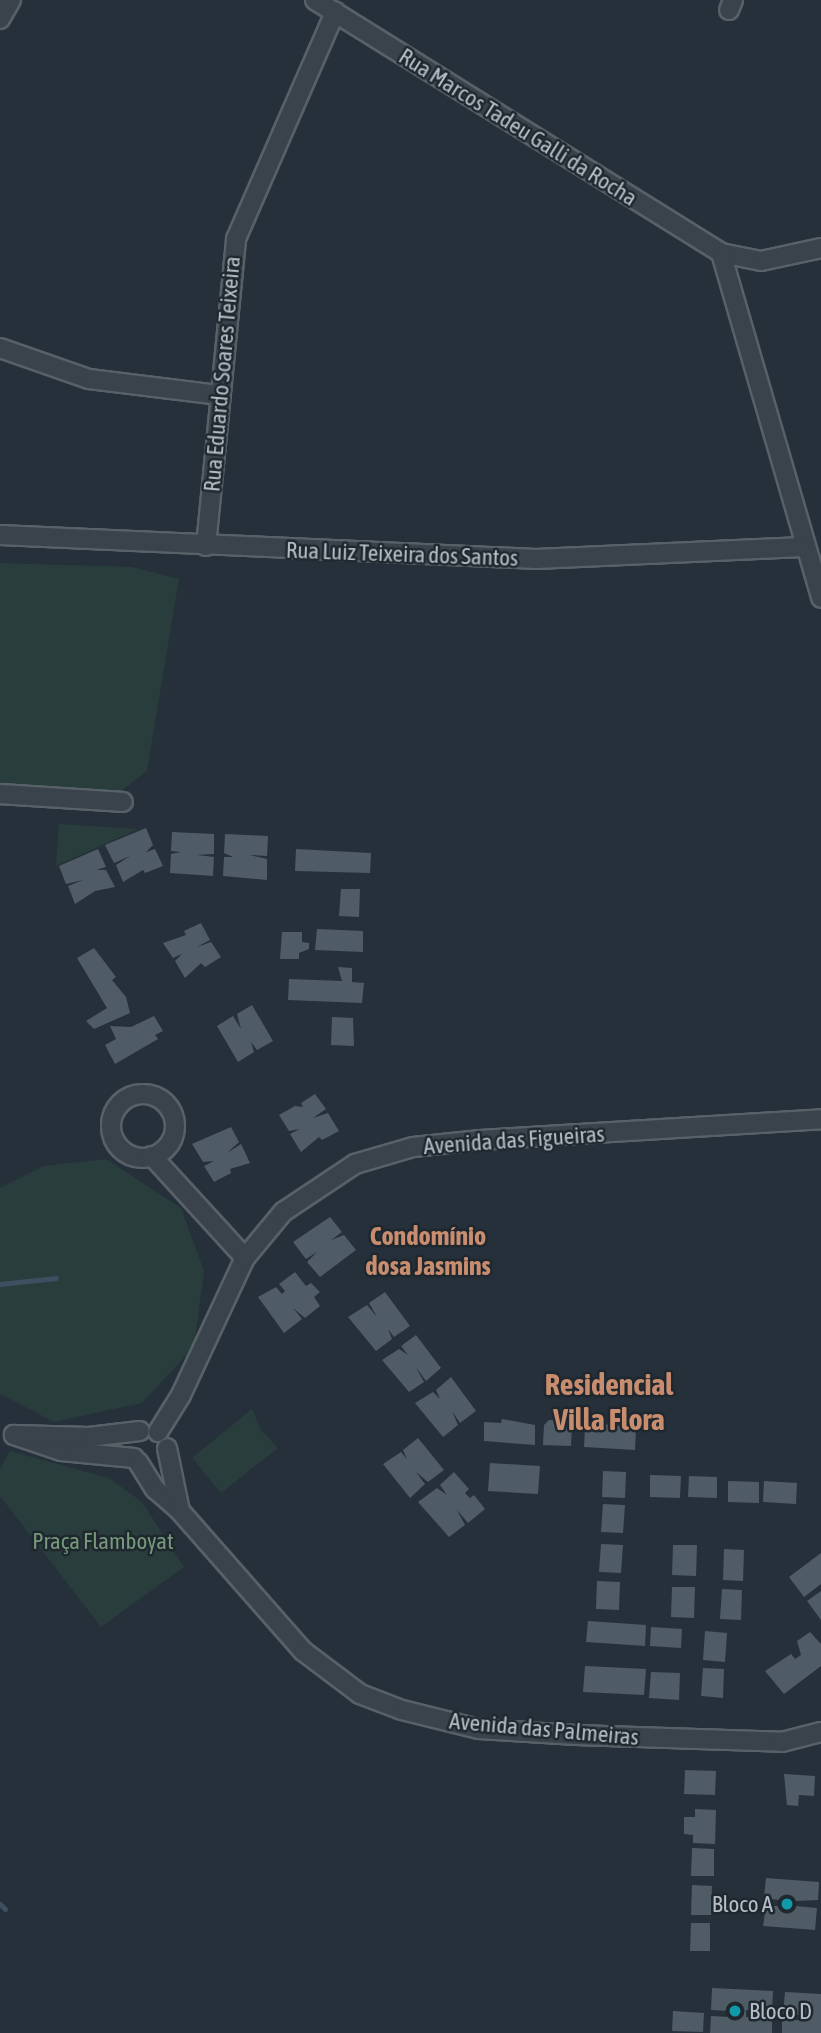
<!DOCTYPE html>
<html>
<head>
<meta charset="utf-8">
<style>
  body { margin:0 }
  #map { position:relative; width:821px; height:2033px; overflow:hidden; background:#26303a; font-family:"Asap Condensed",sans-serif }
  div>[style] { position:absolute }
  .green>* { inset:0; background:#293d3c }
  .stream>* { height:5px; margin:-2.5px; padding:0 2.5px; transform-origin:2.5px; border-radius:2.5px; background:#3d4f61 }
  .building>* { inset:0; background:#4f5b65 }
  .roads { filter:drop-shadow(2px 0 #586068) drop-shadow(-2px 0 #586068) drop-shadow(0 2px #586068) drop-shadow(0 -2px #586068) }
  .minor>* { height:18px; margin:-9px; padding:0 9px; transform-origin:9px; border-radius:9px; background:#3a424b }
  .minor>.ring { margin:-9px; padding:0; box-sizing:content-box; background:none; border:18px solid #3a424b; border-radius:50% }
  .dots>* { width:19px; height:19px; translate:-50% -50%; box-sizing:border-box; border:4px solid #1f272f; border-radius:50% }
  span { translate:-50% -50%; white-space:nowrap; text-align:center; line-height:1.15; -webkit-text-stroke:5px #1f272f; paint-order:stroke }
  .street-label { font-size:23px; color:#b5bdc6 }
  .park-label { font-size:23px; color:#76997b }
  .poi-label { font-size:23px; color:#b5bdc6 }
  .right { translate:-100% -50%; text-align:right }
  .left { translate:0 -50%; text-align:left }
  .quarter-label { font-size:26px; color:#c88d6e; font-weight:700 }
  .district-label { font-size:30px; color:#c88d6e; font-weight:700 }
</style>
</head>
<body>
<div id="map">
  <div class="green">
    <i style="clip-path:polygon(0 563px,132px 567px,179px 579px,147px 771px,120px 792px,0 789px)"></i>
    <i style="clip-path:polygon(59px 824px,138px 829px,56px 866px)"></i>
    <i style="clip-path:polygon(106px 1159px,181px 1208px,204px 1271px,194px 1347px,142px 1403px,54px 1422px,0 1394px,0 1188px,44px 1166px)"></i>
    <i style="clip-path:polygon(252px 1409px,261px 1430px,278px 1448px,221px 1493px,192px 1458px)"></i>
    <i style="clip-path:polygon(10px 1451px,109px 1478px,142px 1502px,184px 1567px,101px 1627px,0 1496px,0 1469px)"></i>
  </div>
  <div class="stream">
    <i style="left:0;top:1284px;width:56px;rotate:-6.1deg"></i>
    <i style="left:0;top:1904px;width:7px;rotate:45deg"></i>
  </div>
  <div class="building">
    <i style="clip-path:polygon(146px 828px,153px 845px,146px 852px,155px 849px,163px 866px,145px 873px,143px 870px,123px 882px,116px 865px,130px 856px,114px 863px,105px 845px)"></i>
    <i style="clip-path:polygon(172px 832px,214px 834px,214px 854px,197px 855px,214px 857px,213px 876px,170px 873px,171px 854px,181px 852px,171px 851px)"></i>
    <i style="clip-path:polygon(225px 834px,268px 836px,267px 856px,250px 855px,267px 859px,267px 880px,223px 876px,224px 857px,233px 857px,224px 853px)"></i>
    <i style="clip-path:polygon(98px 849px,106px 867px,96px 870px,106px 870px,115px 887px,95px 891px,75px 904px,68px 886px,83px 880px,66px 884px,59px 866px)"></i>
    <i style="clip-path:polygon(296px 849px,371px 853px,370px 873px,295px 871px)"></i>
    <i style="clip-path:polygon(341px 889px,360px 889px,359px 917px,339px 916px)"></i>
    <i style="clip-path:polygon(201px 923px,210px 940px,197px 947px,211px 942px,221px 957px,205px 967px,201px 963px,185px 978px,175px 961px,182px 954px,173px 958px,163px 943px,186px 935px,184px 931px)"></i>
    <i style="clip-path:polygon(317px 929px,363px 931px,363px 952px,315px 950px)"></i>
    <i style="clip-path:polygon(282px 932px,302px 932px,302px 942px,309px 943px,309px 949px,299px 953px,299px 959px,280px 959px)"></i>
    <i style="clip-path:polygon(94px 948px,116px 977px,112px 980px,126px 997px,130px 1013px,94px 1029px,86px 1021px,107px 1008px,77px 958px)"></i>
    <i style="clip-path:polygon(338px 967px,352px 968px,352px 982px,364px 983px,362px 1003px,288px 1000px,289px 979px,342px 981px)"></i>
    <i style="clip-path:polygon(252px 1005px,273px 1041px,257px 1050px,251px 1042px,254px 1052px,238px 1062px,217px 1026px,233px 1016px,241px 1029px,237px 1014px)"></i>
    <i style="clip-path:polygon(154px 1016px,163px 1031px,155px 1035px,158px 1039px,115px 1064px,105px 1045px,116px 1039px,110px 1026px,131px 1027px)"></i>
    <i style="clip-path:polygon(332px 1017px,353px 1018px,354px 1046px,331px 1045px)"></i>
    <i style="clip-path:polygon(315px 1094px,326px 1109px,313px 1118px,328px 1113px,339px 1131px,322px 1140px,319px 1137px,301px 1152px,290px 1134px,300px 1129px,289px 1131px,279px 1115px,295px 1106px,303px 1107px,301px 1103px)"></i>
    <i style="clip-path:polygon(231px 1127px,239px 1142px,227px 1153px,241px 1144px,250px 1163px,230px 1169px,231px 1173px,214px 1182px,204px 1166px,214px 1161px,203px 1162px,192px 1144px)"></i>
    <i style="clip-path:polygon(330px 1217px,342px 1232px,331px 1240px,344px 1235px,356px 1250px,320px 1277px,307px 1262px,317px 1252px,306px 1259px,293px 1242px)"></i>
    <i style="clip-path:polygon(295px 1272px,306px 1286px,311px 1283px,320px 1292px,314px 1297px,320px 1306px,305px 1318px,293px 1308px,302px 1319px,284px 1333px,258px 1297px,276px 1287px,282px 1294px,285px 1291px,279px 1284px)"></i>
    <i style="clip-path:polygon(385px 1292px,410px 1326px,394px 1337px,388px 1329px,392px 1339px,376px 1351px,348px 1317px,367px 1305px,377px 1317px,369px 1303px)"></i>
    <i style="clip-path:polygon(416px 1335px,441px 1368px,426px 1381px,416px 1367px,424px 1382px,409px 1392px,382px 1360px,399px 1349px,408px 1355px,401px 1346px)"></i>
    <i style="clip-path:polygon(451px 1377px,476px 1411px,460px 1423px,452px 1411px,458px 1425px,443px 1437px,415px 1403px,433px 1392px,440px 1399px,436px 1390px)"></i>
    <i style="clip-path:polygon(502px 1419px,535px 1425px,535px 1445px,484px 1441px,484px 1422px,501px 1423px)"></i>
    <i style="clip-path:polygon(549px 1420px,566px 1420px,566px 1426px,572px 1426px,571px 1446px,543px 1445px,544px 1425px)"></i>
    <i style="clip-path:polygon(603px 1424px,636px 1428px,635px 1450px,584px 1447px,585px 1427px)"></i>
    <i style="clip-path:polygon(418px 1438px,444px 1470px,428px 1482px,416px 1472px,425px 1484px,410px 1498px,383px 1464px,401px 1452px,407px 1459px,403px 1450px)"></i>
    <i style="clip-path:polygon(490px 1463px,540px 1466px,538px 1494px,488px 1491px)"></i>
    <i style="clip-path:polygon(603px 1471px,626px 1472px,625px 1498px,602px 1497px)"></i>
    <i style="clip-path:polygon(454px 1472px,469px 1489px,465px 1493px,470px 1498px,474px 1495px,485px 1509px,468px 1523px,457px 1510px,465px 1525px,449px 1537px,418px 1502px,437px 1488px,447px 1495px,440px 1485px)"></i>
    <i style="clip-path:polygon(650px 1475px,681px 1476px,680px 1498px,650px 1497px)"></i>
    <i style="clip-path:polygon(689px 1476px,717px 1477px,717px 1498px,688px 1497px)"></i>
    <i style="clip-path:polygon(728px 1481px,759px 1482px,759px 1503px,728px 1502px)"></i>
    <i style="clip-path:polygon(764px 1481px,797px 1483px,796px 1504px,763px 1502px)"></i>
    <i style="clip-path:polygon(603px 1504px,625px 1505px,623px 1533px,601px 1532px)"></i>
    <i style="clip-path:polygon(601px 1544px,623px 1545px,621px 1573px,599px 1572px)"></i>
    <i style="clip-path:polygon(673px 1545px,697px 1545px,696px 1576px,672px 1575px)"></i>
    <i style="clip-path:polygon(724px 1549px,744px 1550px,743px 1581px,723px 1580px)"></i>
    <i style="clip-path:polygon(821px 1553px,821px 1584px,804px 1597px,789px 1577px)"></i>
    <i style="clip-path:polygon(597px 1581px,620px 1582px,619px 1610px,596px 1609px)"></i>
    <i style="clip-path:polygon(672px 1587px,695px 1587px,694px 1618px,671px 1617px)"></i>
    <i style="clip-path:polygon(722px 1589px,742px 1590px,741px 1620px,720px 1619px)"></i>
    <i style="clip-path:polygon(821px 1591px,821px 1620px,807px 1601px)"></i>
    <i style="clip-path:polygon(588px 1621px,646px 1625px,645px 1646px,586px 1642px)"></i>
    <i style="clip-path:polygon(651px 1627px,682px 1629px,681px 1648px,650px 1646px)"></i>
    <i style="clip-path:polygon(705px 1631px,727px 1633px,725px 1662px,703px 1660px)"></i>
    <i style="clip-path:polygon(810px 1632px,821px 1644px,821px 1666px,784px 1694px,765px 1671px,791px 1654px,795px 1659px,801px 1655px,797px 1641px)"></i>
    <i style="clip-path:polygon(585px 1666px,646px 1669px,644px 1695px,583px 1692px)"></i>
    <i style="clip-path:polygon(703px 1668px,724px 1669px,723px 1698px,701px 1696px)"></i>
    <i style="clip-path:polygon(651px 1672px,680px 1673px,679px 1700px,649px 1698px)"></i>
    <i style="clip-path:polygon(685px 1770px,716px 1771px,715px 1795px,684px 1794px)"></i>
    <i style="clip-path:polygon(784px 1774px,815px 1776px,814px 1796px,799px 1795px,798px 1806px,787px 1805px)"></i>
    <i style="clip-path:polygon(695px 1809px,716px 1810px,715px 1844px,693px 1843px,693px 1835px,684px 1834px,684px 1817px,695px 1817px)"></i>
    <i style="clip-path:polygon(692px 1848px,714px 1849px,714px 1876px,691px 1876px)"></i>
    <i style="clip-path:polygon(766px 1878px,819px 1882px,818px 1900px,796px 1901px,795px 1906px,817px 1908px,815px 1930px,763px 1926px,766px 1906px,779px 1906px,779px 1900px,764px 1898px)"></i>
    <i style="clip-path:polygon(692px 1885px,712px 1886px,711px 1915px,691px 1915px)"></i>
    <i style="clip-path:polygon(691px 1923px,710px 1923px,710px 1951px,690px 1951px)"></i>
    <i style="clip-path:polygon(712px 1988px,773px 1991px,772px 2011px,746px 2010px,746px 2017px,772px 2019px,772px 2033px,710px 2033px,711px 2016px,730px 2017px,730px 2011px,711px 2010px)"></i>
    <i style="clip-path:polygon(785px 1992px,821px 1994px,821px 2033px,782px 2033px,782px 2020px,801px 2020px,802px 2015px,783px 2014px)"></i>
    <i style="clip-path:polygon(673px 2011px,704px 2013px,703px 2032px,672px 2031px)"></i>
  </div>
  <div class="roads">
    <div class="minor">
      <i style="left:315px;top:0;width:478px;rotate:31.9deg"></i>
      <i style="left:721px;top:253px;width:41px;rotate:11.3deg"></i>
      <i style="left:761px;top:261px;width:61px;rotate:-12.2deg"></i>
      <i style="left:729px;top:10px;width:11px;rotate:-68deg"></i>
      <i style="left:0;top:19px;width:22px;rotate:-60deg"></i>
      <i style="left:721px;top:253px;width:359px;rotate:73.8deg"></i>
      <i style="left:0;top:348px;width:94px;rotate:19.2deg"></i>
      <i style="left:89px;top:379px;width:132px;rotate:7deg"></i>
      <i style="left:0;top:535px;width:537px;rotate:2.56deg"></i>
      <i style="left:536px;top:559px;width:267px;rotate:-2.6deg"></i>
      <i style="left:206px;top:546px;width:308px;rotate:-84.4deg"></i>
      <i style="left:236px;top:239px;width:248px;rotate:-66.4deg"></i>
      <i style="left:0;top:794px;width:123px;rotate:3.7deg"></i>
      <i class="ring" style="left:111px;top:1094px;width:46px;height:46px"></i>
      <i style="left:152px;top:1156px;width:138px;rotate:47.6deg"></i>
      <i style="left:158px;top:1432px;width:44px;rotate:-58.1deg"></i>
      <i style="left:181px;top:1395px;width:151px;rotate:-65deg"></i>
      <i style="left:245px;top:1258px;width:60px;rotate:-50.4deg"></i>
      <i style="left:283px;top:1212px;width:87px;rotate:-33.7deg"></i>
      <i style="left:355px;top:1164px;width:60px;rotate:-16.3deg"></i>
      <i style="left:413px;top:1147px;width:68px;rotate:-5.9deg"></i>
      <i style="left:481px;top:1140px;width:341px;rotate:-3.5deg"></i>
      <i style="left:134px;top:1458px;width:73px;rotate:-174.5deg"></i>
      <i style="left:61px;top:1451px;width:50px;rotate:-161.2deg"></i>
      <i style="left:14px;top:1435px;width:75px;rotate:1.5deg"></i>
      <i style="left:89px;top:1437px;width:51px;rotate:-6.7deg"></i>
      <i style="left:138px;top:1462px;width:32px;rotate:58deg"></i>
      <i style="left:155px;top:1489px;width:33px;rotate:41deg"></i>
      <i style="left:180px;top:1511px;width:64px;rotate:-101.7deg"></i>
      <i style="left:180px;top:1511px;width:186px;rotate:48.7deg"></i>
      <i style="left:303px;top:1651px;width:71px;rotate:37deg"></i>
      <i style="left:360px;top:1694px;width:45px;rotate:20.9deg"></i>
      <i style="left:402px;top:1710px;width:79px;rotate:13.9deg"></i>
      <i style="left:479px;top:1729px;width:97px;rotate:3.5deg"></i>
      <i style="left:576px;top:1735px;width:206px;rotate:1.9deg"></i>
      <i style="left:782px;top:1742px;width:40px;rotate:-14.4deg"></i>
    </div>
  </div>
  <div class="dots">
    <i style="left:787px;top:1904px;background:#0f9aa8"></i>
    <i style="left:735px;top:2011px;background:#0f9aa8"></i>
  </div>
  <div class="street-label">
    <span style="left:518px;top:127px;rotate:32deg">Rua Marcos Tadeu Galli da Rocha</span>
    <span style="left:222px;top:374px;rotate:-85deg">Rua Eduardo Soares Teixeira</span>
    <span style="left:402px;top:554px;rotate:2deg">Rua Luiz Teixeira dos Santos</span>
    <span style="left:514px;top:1140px;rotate:-4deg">Avenida das Figueiras</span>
    <span style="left:544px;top:1729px;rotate:5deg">Avenida das Palmeiras</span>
  </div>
  <div class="park-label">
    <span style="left:103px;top:1541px">Praça Flamboyat</span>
  </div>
  <div class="poi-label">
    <span class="right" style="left:773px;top:1904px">Bloco A</span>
    <span class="left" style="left:749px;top:2011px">Bloco D</span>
  </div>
  <div class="quarter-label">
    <span style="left:428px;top:1252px">Condomínio<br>dosa Jasmins</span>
  </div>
  <div class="district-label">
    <span style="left:609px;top:1401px">Residencial<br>Villa Flora</span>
  </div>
</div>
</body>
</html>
